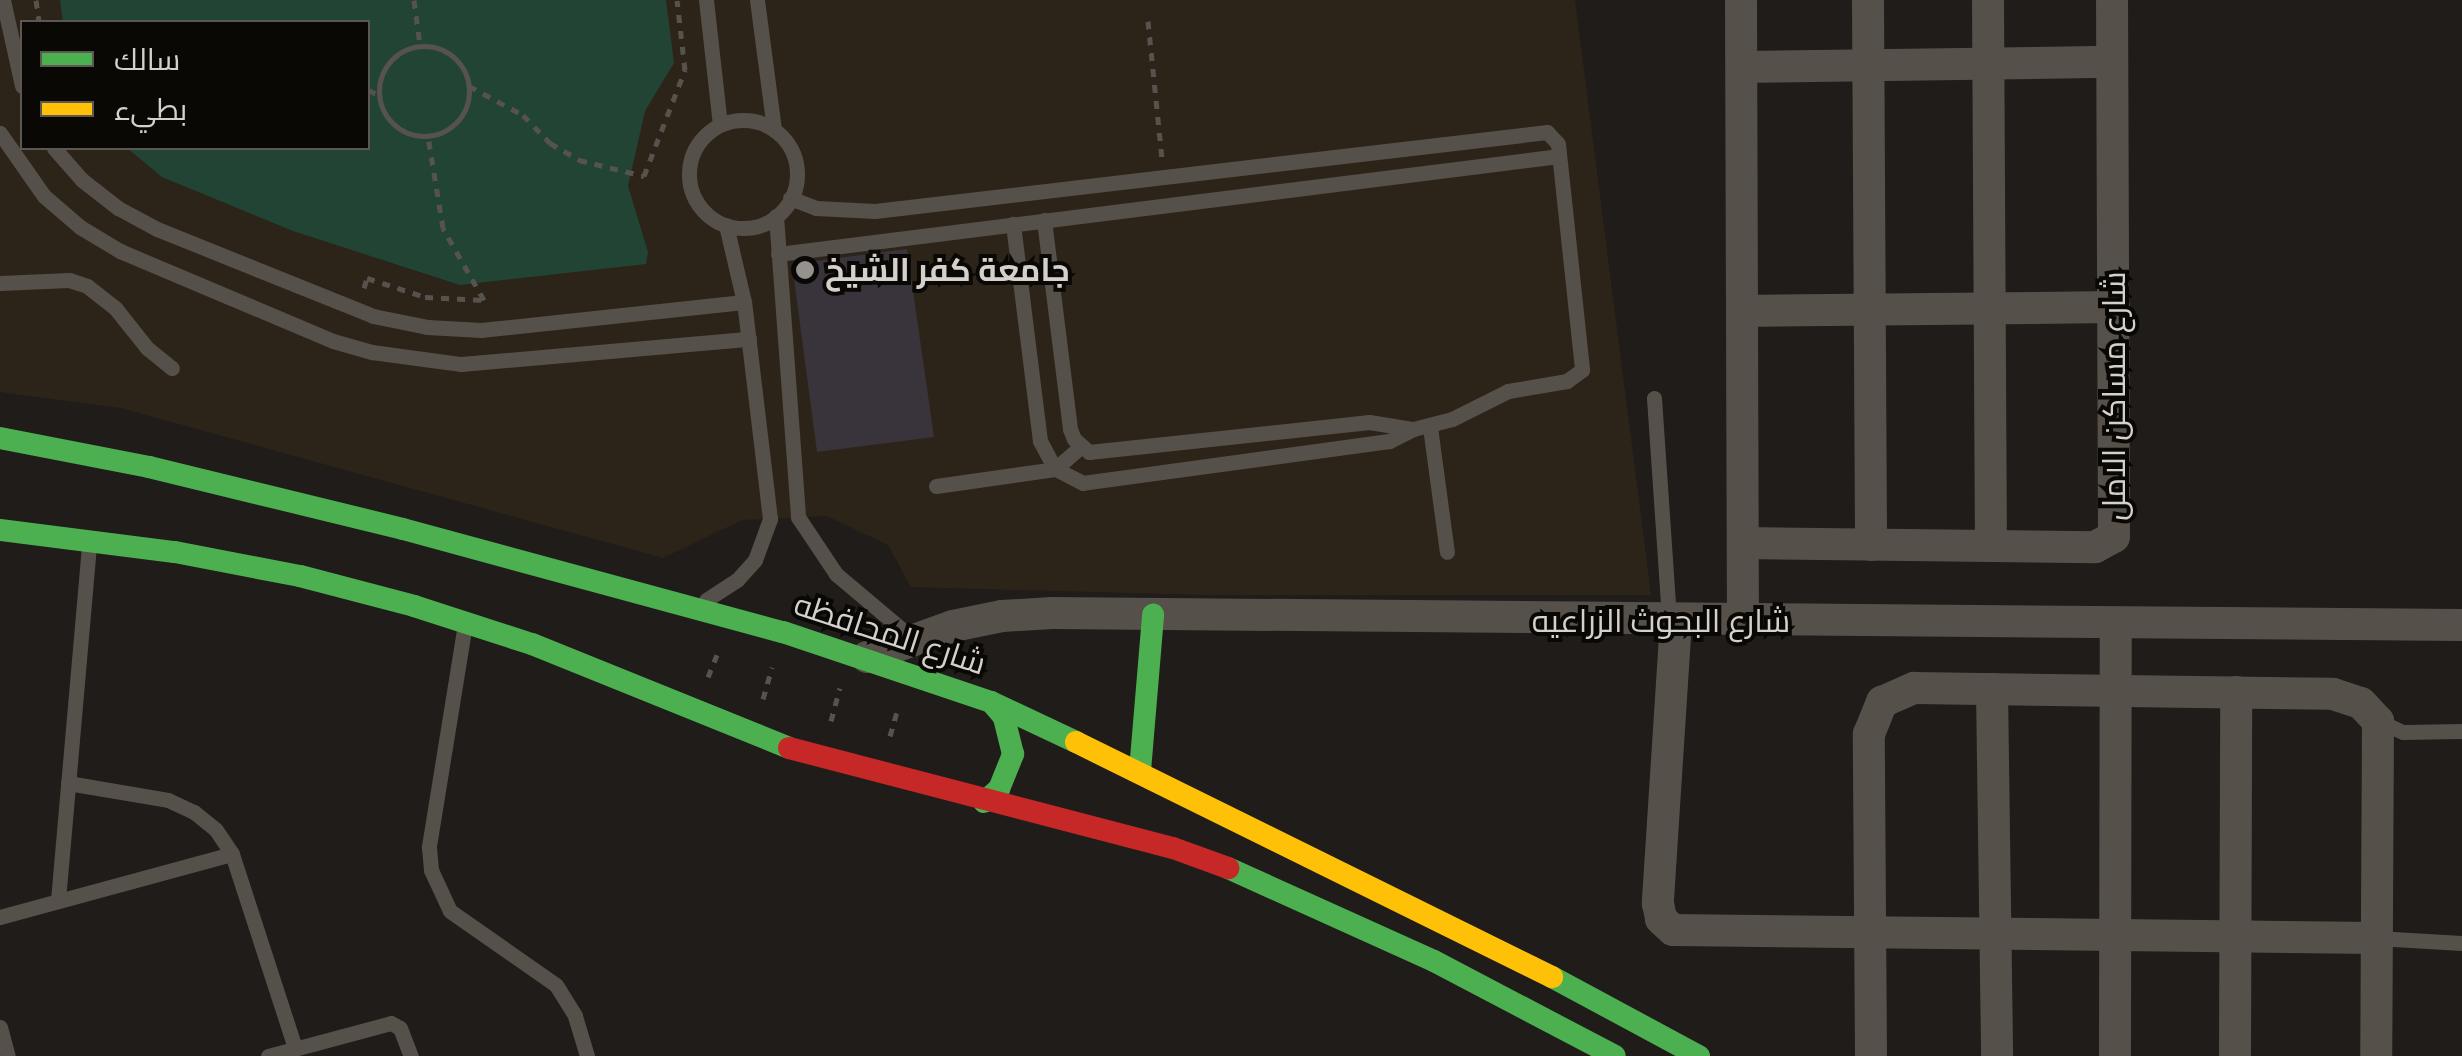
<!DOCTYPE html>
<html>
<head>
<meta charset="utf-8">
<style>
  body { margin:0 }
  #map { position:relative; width:2462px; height:1056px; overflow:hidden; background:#1f1c19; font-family:"Public Sans",Cairo,sans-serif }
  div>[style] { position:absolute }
  .built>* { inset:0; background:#2d2419 }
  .green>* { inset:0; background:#214434 }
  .building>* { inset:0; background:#39333b }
  .path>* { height:5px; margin-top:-2.5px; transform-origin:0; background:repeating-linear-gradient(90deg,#56524e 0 8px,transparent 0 16px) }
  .path>.ring { margin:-2.5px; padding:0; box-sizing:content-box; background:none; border:5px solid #56524e; border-radius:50% }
  .lane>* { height:15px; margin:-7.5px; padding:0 7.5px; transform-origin:7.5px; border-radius:7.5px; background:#555049 }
  .lane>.ring { margin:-7.5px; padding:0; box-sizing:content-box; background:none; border:15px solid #555049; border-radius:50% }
  .street>* { height:32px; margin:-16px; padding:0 16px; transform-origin:16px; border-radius:16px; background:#555049 }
  .fast>* { height:22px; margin:-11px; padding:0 11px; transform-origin:11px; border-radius:11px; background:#4caf50 }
  .slow>* { height:22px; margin:-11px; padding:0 11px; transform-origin:11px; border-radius:11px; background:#ffc107 }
  .jam>* { height:22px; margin:-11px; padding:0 11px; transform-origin:11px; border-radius:11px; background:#c62828 }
  .dots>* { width:28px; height:28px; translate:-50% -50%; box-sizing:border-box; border:5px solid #0a0805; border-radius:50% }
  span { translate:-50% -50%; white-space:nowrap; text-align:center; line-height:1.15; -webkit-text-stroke:8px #0a0805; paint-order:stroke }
  .poi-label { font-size:32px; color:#d4d0cb; font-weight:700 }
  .left { translate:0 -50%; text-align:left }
  .street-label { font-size:32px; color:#d4d0cb }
  .legend { position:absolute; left:20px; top:20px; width:350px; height:130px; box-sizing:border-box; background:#0a0805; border:2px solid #5b5854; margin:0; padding:12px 18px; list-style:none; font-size:30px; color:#d4d0cb }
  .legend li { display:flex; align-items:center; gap:20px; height:50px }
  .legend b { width:50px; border:2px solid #5b5854 }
</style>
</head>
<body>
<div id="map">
  <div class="built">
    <i style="clip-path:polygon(evenodd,0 0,1575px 0,1651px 595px,1205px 595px,911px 587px,888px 545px,827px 516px,742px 520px,663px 558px,121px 408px,0 392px,0 0,22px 22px,368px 22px,368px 148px,22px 148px,22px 22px)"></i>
  </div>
  <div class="green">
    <i style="clip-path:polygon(60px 0,666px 0,674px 63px,645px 111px,628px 186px,648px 252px,646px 264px,460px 285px,293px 231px,162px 177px,127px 148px,368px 148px,368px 22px,63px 22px)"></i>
  </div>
  <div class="building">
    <i style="clip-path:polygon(907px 249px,934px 437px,817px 452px,792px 264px)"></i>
  </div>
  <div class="path">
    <i style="left:36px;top:0;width:22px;rotate:82deg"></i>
    <i style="left:414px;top:0;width:45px;rotate:82.4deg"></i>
    <i style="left:1148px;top:21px;width:138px;rotate:84.2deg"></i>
    <i class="ring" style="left:379px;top:46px;width:85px;height:85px"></i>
    <i style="left:469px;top:86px;width:61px;rotate:28.2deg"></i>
    <i style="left:523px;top:115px;width:39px;rotate:46deg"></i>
    <i style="left:550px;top:143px;width:34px;rotate:30deg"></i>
    <i style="left:579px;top:160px;width:67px;rotate:13.8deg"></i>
    <i style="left:644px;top:176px;width:114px;rotate:-68.9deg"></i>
    <i style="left:685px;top:70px;width:70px;rotate:-96.5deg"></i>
    <i style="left:368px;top:90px;width:12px;rotate:24deg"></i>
    <i style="left:364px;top:288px;width:10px;rotate:-73deg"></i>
    <i style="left:367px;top:278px;width:61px;rotate:18.1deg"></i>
    <i style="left:425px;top:297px;width:59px;rotate:2.9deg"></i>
    <i style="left:484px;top:300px;width:83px;rotate:-119.7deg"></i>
    <i style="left:443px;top:228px;width:93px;rotate:-99.3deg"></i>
    <i style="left:708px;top:677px;width:24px;rotate:-68deg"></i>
    <i style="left:763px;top:699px;width:33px;rotate:-74deg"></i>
    <i style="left:831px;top:721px;width:34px;rotate:-75deg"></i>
    <i style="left:890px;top:736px;width:29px;rotate:-74deg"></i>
  </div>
  <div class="lane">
    <i style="left:3px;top:0;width:88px;rotate:77.5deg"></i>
    <i style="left:706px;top:0;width:125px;rotate:83.6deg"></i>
    <i style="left:757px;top:0;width:131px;rotate:82.5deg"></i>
    <i class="ring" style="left:689px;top:120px;width:93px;height:93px"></i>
    <i style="left:0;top:133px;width:77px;rotate:55.1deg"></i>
    <i style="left:44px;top:196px;width:48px;rotate:40.7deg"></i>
    <i style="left:80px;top:227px;width:47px;rotate:31deg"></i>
    <i style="left:120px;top:251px;width:231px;rotate:22.9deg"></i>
    <i style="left:333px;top:341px;width:41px;rotate:15.8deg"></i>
    <i style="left:372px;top:352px;width:90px;rotate:7.7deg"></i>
    <i style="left:461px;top:364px;width:289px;rotate:-5deg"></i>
    <i style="left:54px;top:148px;width:43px;rotate:48.8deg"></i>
    <i style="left:82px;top:180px;width:46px;rotate:37.9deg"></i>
    <i style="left:118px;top:208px;width:44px;rotate:28.3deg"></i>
    <i style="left:157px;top:229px;width:233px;rotate:21.9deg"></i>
    <i style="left:373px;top:316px;width:55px;rotate:11.5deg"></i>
    <i style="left:427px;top:327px;width:54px;rotate:3.2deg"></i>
    <i style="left:481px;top:330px;width:264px;rotate:-6.1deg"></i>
    <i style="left:790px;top:198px;width:28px;rotate:21deg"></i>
    <i style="left:816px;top:208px;width:59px;rotate:2.9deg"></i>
    <i style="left:875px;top:211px;width:677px;rotate:-6.7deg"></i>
    <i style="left:1547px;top:132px;width:16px;rotate:47deg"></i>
    <i style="left:1558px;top:144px;width:227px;rotate:83.9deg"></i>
    <i style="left:1582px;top:370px;width:19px;rotate:144deg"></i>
    <i style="left:1567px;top:381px;width:60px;rotate:170.4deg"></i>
    <i style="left:1508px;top:391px;width:63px;rotate:153.4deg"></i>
    <i style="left:1452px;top:419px;width:40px;rotate:165.6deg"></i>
    <i style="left:1413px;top:429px;width:27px;rotate:153deg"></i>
    <i style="left:1389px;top:441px;width:309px;rotate:172.2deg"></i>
    <i style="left:1083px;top:483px;width:31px;rotate:-153deg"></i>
    <i style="left:1055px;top:469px;width:32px;rotate:-118deg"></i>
    <i style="left:1040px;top:441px;width:219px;rotate:-97.1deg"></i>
    <i style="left:776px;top:216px;width:302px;rotate:85.8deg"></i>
    <i style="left:798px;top:517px;width:69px;rotate:56.3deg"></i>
    <i style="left:836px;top:574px;width:99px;rotate:40.1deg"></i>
    <i style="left:1044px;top:220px;width:211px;rotate:82.9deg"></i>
    <i style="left:1070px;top:429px;width:11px;rotate:68deg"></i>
    <i style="left:1074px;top:439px;width:20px;rotate:41deg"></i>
    <i style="left:1089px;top:452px;width:282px;rotate:-6.1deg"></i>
    <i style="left:1369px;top:422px;width:45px;rotate:9deg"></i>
    <i style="left:778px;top:254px;width:787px;rotate:-7.15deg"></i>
    <i style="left:0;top:283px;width:69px;rotate:-2.5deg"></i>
    <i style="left:69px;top:280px;width:19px;rotate:18deg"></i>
    <i style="left:87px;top:286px;width:37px;rotate:38deg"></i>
    <i style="left:116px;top:309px;width:50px;rotate:51.5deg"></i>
    <i style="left:147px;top:348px;width:32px;rotate:39deg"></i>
    <i style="left:1654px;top:398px;width:222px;rotate:86.1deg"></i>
    <i style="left:1430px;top:427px;width:126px;rotate:82.3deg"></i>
    <i style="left:936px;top:486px;width:120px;rotate:-8.1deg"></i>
    <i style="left:1055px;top:469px;width:33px;rotate:-41deg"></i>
    <i style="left:706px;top:600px;width:37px;rotate:-33deg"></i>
    <i style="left:737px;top:580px;width:27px;rotate:-48deg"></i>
    <i style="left:755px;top:560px;width:44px;rotate:-69.9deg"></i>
    <i style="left:770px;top:519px;width:219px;rotate:-96.8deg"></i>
    <i style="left:744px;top:302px;width:79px;rotate:-103.2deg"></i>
    <i style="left:464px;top:630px;width:220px;rotate:99.2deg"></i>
    <i style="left:429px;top:847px;width:23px;rotate:85deg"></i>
    <i style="left:431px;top:870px;width:45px;rotate:65.1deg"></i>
    <i style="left:450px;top:911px;width:129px;rotate:34.9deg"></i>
    <i style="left:556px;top:985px;width:36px;rotate:58deg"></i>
    <i style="left:575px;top:1016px;width:42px;rotate:73.3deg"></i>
    <i style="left:2379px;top:721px;width:26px;rotate:25deg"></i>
    <i style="left:2403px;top:732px;width:59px;rotate:-1deg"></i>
    <i style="left:68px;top:783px;width:101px;rotate:9.6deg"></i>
    <i style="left:168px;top:800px;width:29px;rotate:25deg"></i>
    <i style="left:194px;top:812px;width:28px;rotate:39deg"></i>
    <i style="left:216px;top:830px;width:29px;rotate:56deg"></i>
    <i style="left:232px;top:854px;width:204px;rotate:72deg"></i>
    <i style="left:58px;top:900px;width:355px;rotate:-85deg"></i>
    <i style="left:0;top:917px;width:240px;rotate:-15.2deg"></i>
    <i style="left:2376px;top:938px;width:86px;rotate:3.3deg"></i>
    <i style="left:0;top:1027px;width:30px;rotate:75deg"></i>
    <i style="left:268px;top:1056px;width:127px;rotate:-15deg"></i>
    <i style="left:391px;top:1023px;width:10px;rotate:29deg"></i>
    <i style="left:400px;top:1028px;width:30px;rotate:69deg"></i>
  </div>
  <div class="street">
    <i style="left:1741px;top:0;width:622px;rotate:89.82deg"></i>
    <i style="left:1868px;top:0;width:545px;rotate:89.68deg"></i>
    <i style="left:1988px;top:0;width:546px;rotate:89.69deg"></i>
    <i style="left:1742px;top:67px;width:370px;rotate:-0.8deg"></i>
    <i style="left:1742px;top:311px;width:372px;rotate:-0.6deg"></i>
    <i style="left:1743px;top:543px;width:352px;rotate:0.7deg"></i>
    <i style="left:2095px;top:547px;width:21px;rotate:-28deg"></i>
    <i style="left:2114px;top:537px;width:537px;rotate:-90.21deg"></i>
    <i style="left:1676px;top:621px;width:283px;rotate:93.7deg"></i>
    <i style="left:1658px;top:903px;width:16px;rotate:79deg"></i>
    <i style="left:1661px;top:919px;width:16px;rotate:43deg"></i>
    <i style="left:1673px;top:930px;width:703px;rotate:0.65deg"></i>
    <i style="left:867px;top:657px;width:91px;rotate:-19.8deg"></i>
    <i style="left:953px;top:626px;width:50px;rotate:-11.5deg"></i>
    <i style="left:1002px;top:616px;width:50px;rotate:-3.4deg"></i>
    <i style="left:1052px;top:613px;width:1410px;rotate:0.49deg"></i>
    <i style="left:1992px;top:689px;width:367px;rotate:89.2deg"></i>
    <i style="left:1871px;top:1056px;width:322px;rotate:-90.4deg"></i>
    <i style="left:1869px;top:734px;width:35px;rotate:-68deg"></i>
    <i style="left:1882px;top:702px;width:35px;rotate:-24deg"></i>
    <i style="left:1914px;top:688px;width:419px;rotate:0.8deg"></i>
    <i style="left:2333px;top:694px;width:29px;rotate:18deg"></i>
    <i style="left:2361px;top:703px;width:25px;rotate:47deg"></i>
    <i style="left:2378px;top:721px;width:335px;rotate:90.3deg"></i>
    <i style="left:2115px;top:1056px;width:433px;rotate:-89.9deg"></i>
    <i style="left:2235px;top:1056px;width:364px;rotate:-89.8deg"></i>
  </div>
  <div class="fast">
    <i style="left:0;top:438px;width:152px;rotate:11deg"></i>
    <i style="left:149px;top:467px;width:261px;rotate:13.7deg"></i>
    <i style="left:403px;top:529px;width:394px;rotate:15.2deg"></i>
    <i style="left:783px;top:632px;width:219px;rotate:18.6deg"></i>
    <i style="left:991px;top:702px;width:94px;rotate:25.2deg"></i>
    <i style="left:0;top:530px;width:176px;rotate:7.2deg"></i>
    <i style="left:175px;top:552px;width:127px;rotate:10.9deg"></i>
    <i style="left:300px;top:576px;width:118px;rotate:14.7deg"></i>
    <i style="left:414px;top:606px;width:124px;rotate:17.9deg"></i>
    <i style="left:532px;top:644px;width:277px;rotate:22deg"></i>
    <i style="left:1140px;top:771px;width:157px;rotate:-85.2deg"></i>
    <i style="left:984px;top:802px;width:20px;rotate:-41deg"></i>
    <i style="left:999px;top:789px;width:38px;rotate:-68deg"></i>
    <i style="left:1013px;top:754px;width:38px;rotate:-104deg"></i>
    <i style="left:1004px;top:717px;width:20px;rotate:-131deg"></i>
    <i style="left:1228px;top:868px;width:226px;rotate:24.3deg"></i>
    <i style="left:1434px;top:961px;width:204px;rotate:27.7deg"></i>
    <i style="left:1552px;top:977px;width:167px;rotate:28.3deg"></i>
  </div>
  <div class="slow">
    <i style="left:1076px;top:742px;width:531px;rotate:26.28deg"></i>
  </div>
  <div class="jam">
    <i style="left:789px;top:748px;width:397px;rotate:14.6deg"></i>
    <i style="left:1173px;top:848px;width:59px;rotate:20deg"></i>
  </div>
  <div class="dots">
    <i style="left:805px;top:270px;background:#95918d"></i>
  </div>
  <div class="poi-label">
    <span class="left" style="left:825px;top:270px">جامعة كفر الشيخ</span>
  </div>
  <div class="street-label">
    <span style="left:2114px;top:396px;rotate:-90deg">شارع مساكن الامل</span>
    <span style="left:1661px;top:621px">شارع البحوث الزراعيه</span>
    <span style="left:890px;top:634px;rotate:18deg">شارع المحافظه</span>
  </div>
  <ul class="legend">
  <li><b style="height:12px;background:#4caf50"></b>سالك</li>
  <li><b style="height:12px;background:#ffc107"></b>بطيء</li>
  </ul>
</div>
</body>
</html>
